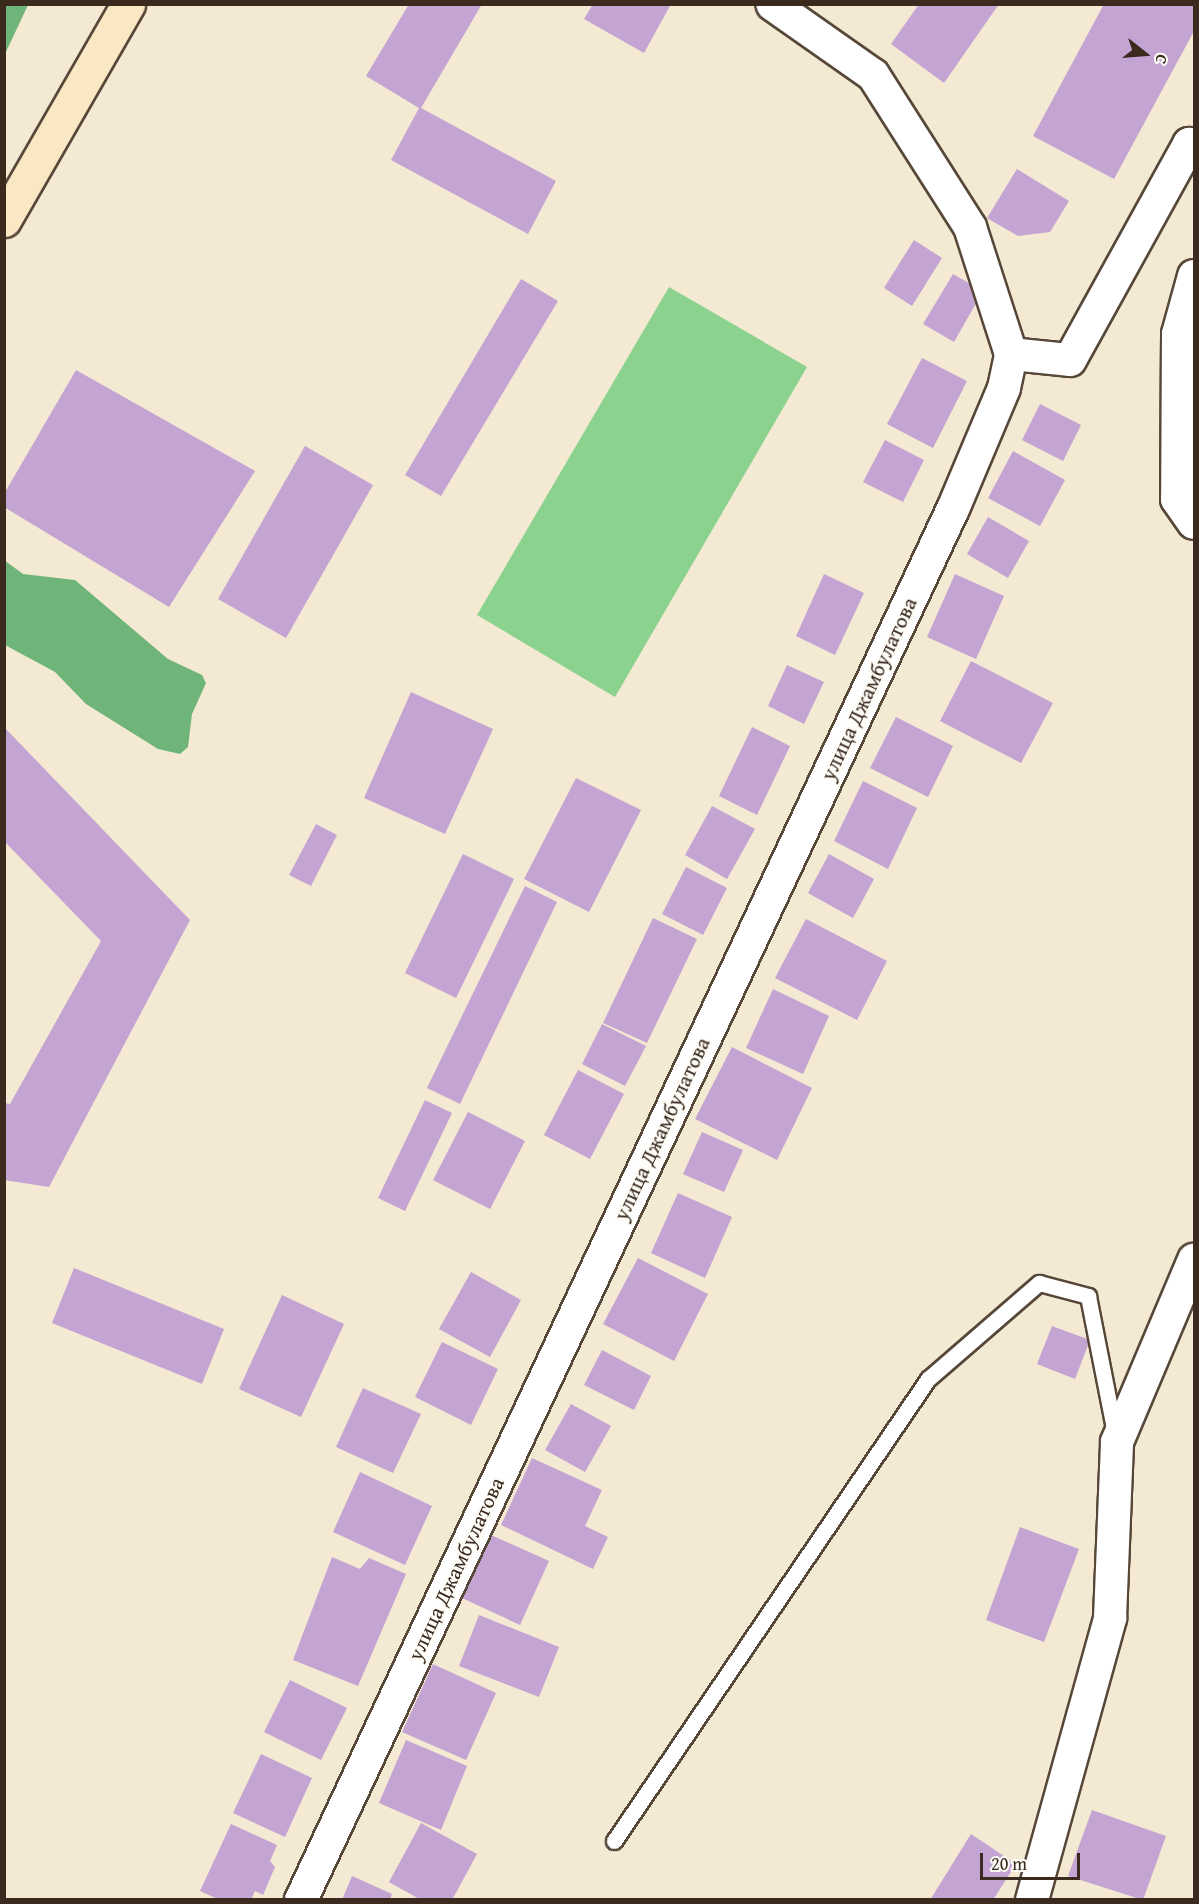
<!DOCTYPE html>
<html>
<head>
<meta charset="utf-8">
<style>
  body { margin:0 }
  #map { position:relative; width:1199px; height:1904px; overflow:hidden; background:#f4e9d2; font-family:"Gentium Book Plus",serif }
  div>[style] { position:absolute }
  .green>* { inset:0; background:#8ad28d }
  .forest>* { inset:0; background:#6fb478 }
  .building>* { inset:0; background:#c4a4d2 }
  .roads { filter:drop-shadow(2px 0 #574739) drop-shadow(-2px 0 #574739) drop-shadow(0 2px #574739) drop-shadow(0 -2px #574739) }
  .lane>* { height:15px; margin:-7.5px; padding:0 7.5px; transform-origin:7.5px; border-radius:7.5px; background:#fff }
  .street>* { height:32px; margin:-16px; padding:0 16px; transform-origin:16px; border-radius:16px; background:#fff }
  .secondary>* { height:33px; margin:-16.5px; padding:0 16.5px; transform-origin:16.5px; border-radius:16.5px; background:#fae7c3 }
  span { translate:-50% -50%; white-space:nowrap; text-align:center; line-height:1.15; -webkit-text-stroke:5px #fdfcf7; paint-order:stroke }
  .street-label { font-size:21px; color:#3b2a1e }
  .frame { position:absolute; inset:0; border:6px solid #3b2a1e; pointer-events:none }
  .north { position:absolute; left:1115px; top:24px; width:60px; height:60px; -webkit-text-stroke:4px #fdfcf7; paint-order:stroke; rotate:107deg; font-size:16px; font-weight:700; line-height:24px; text-align:center; color:#3b2a1e }
  .north::after { content:''; display:block; margin:auto; width:21px; height:27px; background:#3b2a1e; clip-path:polygon(50% 0,100% 100%,50% 72%,0 100%) }
  .scale { position:absolute; left:980px; top:1853px; width:100px; height:27px; box-sizing:border-box; border:3px solid #3b2a1e; border-top:0; padding-left:8px; font-size:18px; line-height:21px; white-space:nowrap; color:#3b2a1e; -webkit-text-stroke:4px #fdfcf7; paint-order:stroke }
</style>
</head>
<body>
<div id="map">
  <div class="green">
    <i style="clip-path:polygon(669px 287px,807px 367px,615px 697px,477px 615px)"></i>
  </div>
  <div class="forest">
    <i style="clip-path:polygon(5px 4px,28px 5px,5px 54px,4px 5px)"></i>
    <i style="clip-path:polygon(4px 560px,23px 574px,75px 580px,168px 659px,202px 675px,206px 683px,192px 714px,188px 747px,180px 754px,158px 749px,86px 704px,55px 672px,5px 645px)"></i>
  </div>
  <div class="building">
    <i style="clip-path:polygon(409px 4px,482px 4px,421px 108px,556px 181px,528px 234px,391px 160px,419px 108px,366px 76px)"></i>
    <i style="clip-path:polygon(593px 4px,671px 4px,644px 53px,584px 19px)"></i>
    <i style="clip-path:polygon(919px 4px,999px 4px,944px 83px,891px 44px)"></i>
    <i style="clip-path:polygon(1104px 4px,1194px 4px,1194px 31px,1114px 179px,1033px 136px)"></i>
    <i style="clip-path:polygon(1017px 169px,1069px 201px,1050px 232px,1018px 236px,987px 218px)"></i>
    <i style="clip-path:polygon(914px 240px,942px 258px,912px 306px,884px 288px)"></i>
    <i style="clip-path:polygon(953px 274px,983px 291px,954px 342px,923px 324px)"></i>
    <i style="clip-path:polygon(521px 279px,558px 301px,441px 496px,405px 475px)"></i>
    <i style="clip-path:polygon(922px 358px,967px 381px,933px 448px,887px 424px)"></i>
    <i style="clip-path:polygon(76px 370px,255px 471px,169px 607px,4px 507px,4px 494px)"></i>
    <i style="clip-path:polygon(1040px 404px,1081px 425px,1063px 461px,1022px 440px)"></i>
    <i style="clip-path:polygon(885px 440px,924px 460px,903px 502px,863px 482px)"></i>
    <i style="clip-path:polygon(305px 446px,373px 485px,286px 638px,218px 599px)"></i>
    <i style="clip-path:polygon(1013px 451px,1065px 480px,1040px 526px,988px 498px)"></i>
    <i style="clip-path:polygon(988px 517px,1029px 541px,1008px 578px,967px 554px)"></i>
    <i style="clip-path:polygon(824px 574px,864px 593px,835px 655px,796px 636px)"></i>
    <i style="clip-path:polygon(955px 574px,1004px 596px,976px 659px,927px 637px)"></i>
    <i style="clip-path:polygon(971px 661px,1053px 703px,1021px 763px,940px 721px)"></i>
    <i style="clip-path:polygon(787px 665px,824px 682px,804px 724px,768px 706px)"></i>
    <i style="clip-path:polygon(411px 692px,493px 729px,445px 834px,364px 798px)"></i>
    <i style="clip-path:polygon(896px 717px,953px 746px,928px 797px,870px 768px)"></i>
    <i style="clip-path:polygon(4px 727px,190px 920px,49px 1187px,4px 1180px,4px 1103px,10px 1104px,101px 941px,4px 841px)"></i>
    <i style="clip-path:polygon(752px 727px,790px 746px,757px 815px,719px 796px)"></i>
    <i style="clip-path:polygon(576px 778px,641px 810px,589px 912px,524px 879px)"></i>
    <i style="clip-path:polygon(863px 781px,917px 808px,888px 869px,834px 841px)"></i>
    <i style="clip-path:polygon(712px 806px,755px 829px,727px 879px,685px 855px)"></i>
    <i style="clip-path:polygon(316px 824px,337px 835px,311px 886px,289px 875px)"></i>
    <i style="clip-path:polygon(463px 854px,514px 879px,456px 998px,405px 973px)"></i>
    <i style="clip-path:polygon(829px 854px,874px 879px,853px 918px,808px 893px)"></i>
    <i style="clip-path:polygon(686px 867px,727px 888px,703px 935px,662px 914px)"></i>
    <i style="clip-path:polygon(525px 886px,557px 902px,460px 1104px,427px 1088px)"></i>
    <i style="clip-path:polygon(653px 918px,697px 939px,647px 1043px,603px 1023px)"></i>
    <i style="clip-path:polygon(806px 919px,887px 961px,857px 1020px,775px 978px)"></i>
    <i style="clip-path:polygon(773px 989px,829px 1016px,803px 1074px,746px 1048px)"></i>
    <i style="clip-path:polygon(602px 1024px,646px 1046px,625px 1086px,582px 1064px)"></i>
    <i style="clip-path:polygon(732px 1047px,812px 1088px,777px 1160px,695px 1119px)"></i>
    <i style="clip-path:polygon(578px 1070px,624px 1094px,590px 1159px,544px 1135px)"></i>
    <i style="clip-path:polygon(425px 1100px,452px 1113px,405px 1211px,378px 1198px)"></i>
    <i style="clip-path:polygon(468px 1112px,525px 1141px,490px 1209px,433px 1180px)"></i>
    <i style="clip-path:polygon(702px 1132px,743px 1150px,724px 1192px,683px 1174px)"></i>
    <i style="clip-path:polygon(678px 1193px,732px 1217px,705px 1278px,651px 1253px)"></i>
    <i style="clip-path:polygon(638px 1258px,708px 1294px,674px 1361px,603px 1324px)"></i>
    <i style="clip-path:polygon(74px 1268px,224px 1329px,202px 1384px,52px 1323px)"></i>
    <i style="clip-path:polygon(471px 1272px,521px 1300px,490px 1357px,439px 1329px)"></i>
    <i style="clip-path:polygon(282px 1295px,344px 1324px,301px 1417px,239px 1389px)"></i>
    <i style="clip-path:polygon(1052px 1326px,1090px 1340px,1075px 1379px,1037px 1364px)"></i>
    <i style="clip-path:polygon(442px 1342px,498px 1369px,471px 1425px,415px 1397px)"></i>
    <i style="clip-path:polygon(602px 1350px,651px 1376px,634px 1410px,584px 1385px)"></i>
    <i style="clip-path:polygon(363px 1388px,421px 1414px,393px 1473px,336px 1447px)"></i>
    <i style="clip-path:polygon(571px 1404px,611px 1426px,585px 1472px,545px 1450px)"></i>
    <i style="clip-path:polygon(532px 1458px,602px 1490px,585px 1526px,608px 1537px,593px 1569px,501px 1525px)"></i>
    <i style="clip-path:polygon(360px 1472px,432px 1506px,405px 1565px,333px 1532px)"></i>
    <i style="clip-path:polygon(1020px 1527px,1079px 1549px,1044px 1642px,986px 1620px)"></i>
    <i style="clip-path:polygon(491px 1535px,549px 1561px,520px 1625px,462px 1598px)"></i>
    <i style="clip-path:polygon(332px 1557px,360px 1569px,369px 1558px,406px 1574px,358px 1686px,293px 1660px)"></i>
    <i style="clip-path:polygon(479px 1615px,559px 1647px,539px 1697px,459px 1666px)"></i>
    <i style="clip-path:polygon(433px 1664px,496px 1693px,466px 1760px,402px 1732px)"></i>
    <i style="clip-path:polygon(290px 1680px,347px 1708px,321px 1760px,264px 1732px)"></i>
    <i style="clip-path:polygon(406px 1740px,467px 1766px,441px 1830px,379px 1803px)"></i>
    <i style="clip-path:polygon(261px 1754px,312px 1778px,285px 1837px,233px 1813px)"></i>
    <i style="clip-path:polygon(1092px 1810px,1166px 1836px,1143px 1900px,1068px 1876px)"></i>
    <i style="clip-path:polygon(421px 1823px,477px 1854px,452px 1900px,421px 1900px,389px 1882px)"></i>
    <i style="clip-path:polygon(231px 1824px,277px 1845px,270px 1861px,275px 1867px,263px 1895px,255px 1891px,251px 1900px,220px 1900px,200px 1891px)"></i>
    <i style="clip-path:polygon(971px 1834px,1016px 1864px,993px 1900px,930px 1900px)"></i>
    <i style="clip-path:polygon(352px 1876px,392px 1894px,390px 1900px,342px 1900px)"></i>
  </div>
  <div class="roads">
    <div class="lane">
      <i style="left:614px;top:1841px;width:559px;rotate:-55.8deg"></i>
      <i style="left:928px;top:1379px;width:147px;rotate:-40.9deg"></i>
      <i style="left:1039px;top:1283px;width:51px;rotate:14.9deg"></i>
      <i style="left:1088px;top:1296px;width:140px;rotate:78.9deg"></i>
    </div>
    <div class="street">
      <i style="left:1194px;top:276px;width:60px;rotate:105.4deg"></i>
      <i style="left:1178px;top:334px;width:165px;rotate:90.3deg"></i>
      <i style="left:1177px;top:499px;width:29px;rotate:55deg"></i>
      <i style="left:1011px;top:354px;width:59px;rotate:5.8deg"></i>
      <i style="left:1070px;top:360px;width:247px;rotate:-61.1deg"></i>
      <i style="left:1189px;top:144px;width:5px"></i>
      <i style="left:301px;top:1900px;width:1536px;rotate:-64.89deg"></i>
      <i style="left:953px;top:509px;width:131px;rotate:-67.1deg"></i>
      <i style="left:1004px;top:388px;width:35px;rotate:-78deg"></i>
      <i style="left:1011px;top:354px;width:133px;rotate:-107.9deg"></i>
      <i style="left:970px;top:227px;width:180px;rotate:-122.5deg"></i>
      <i style="left:873px;top:75px;width:123px;rotate:-144.9deg"></i>
      <i style="left:1032px;top:1900px;width:293px;rotate:-74.5deg"></i>
      <i style="left:1110px;top:1618px;width:176px;rotate:-87.7deg"></i>
      <i style="left:1117px;top:1442px;width:198px;rotate:-67.1deg"></i>
    </div>
    <div class="secondary">
      <i style="left:4px;top:220px;width:249px;rotate:-60.1deg"></i>
    </div>
  </div>
  <div class="street-label">
    <span style="left:869px;top:689px;rotate:-65deg">улица Джамбулатова</span>
    <span style="left:662px;top:1129px;rotate:-65deg">улица Джамбулатова</span>
    <span style="left:456px;top:1569px;rotate:-65deg">улица Джамбулатова</span>
  </div>
  <div class="frame"></div>
  <div class="north">С</div>
  <div class="scale">20 m</div>
</div>
</body>
</html>
